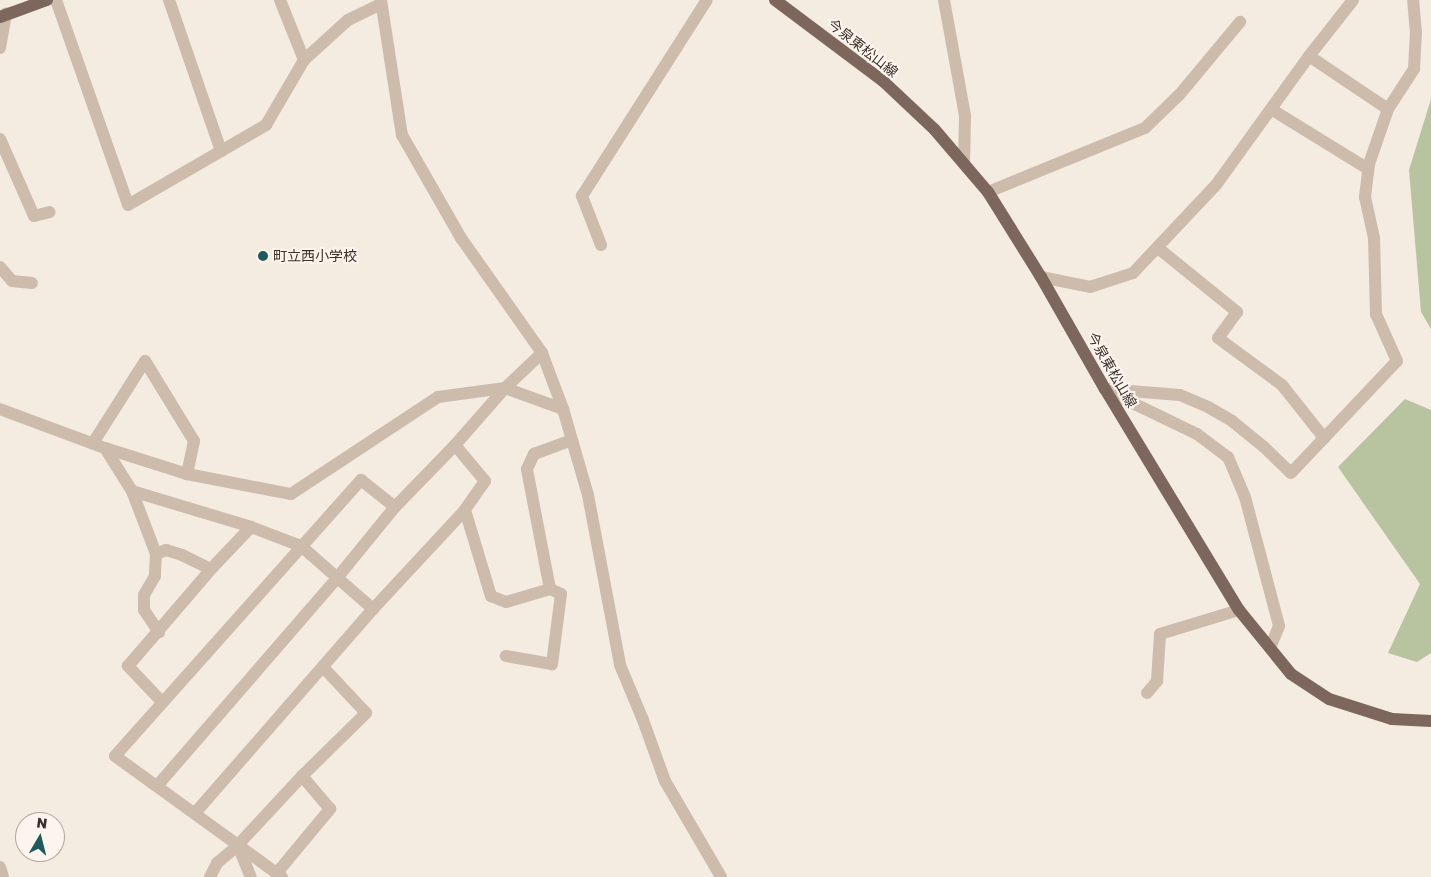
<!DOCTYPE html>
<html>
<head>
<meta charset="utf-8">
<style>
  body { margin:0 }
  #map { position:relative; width:1431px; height:877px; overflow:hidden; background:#f4ebe1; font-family:"Golos Text","Noto Sans JP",sans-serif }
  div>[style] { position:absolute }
  .green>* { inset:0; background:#b8c4a0 }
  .minor>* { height:12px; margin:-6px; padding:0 6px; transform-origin:6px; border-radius:6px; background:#cdbbac }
  .major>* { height:12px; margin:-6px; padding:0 6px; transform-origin:6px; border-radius:6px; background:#7d675c }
  .dots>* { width:14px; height:14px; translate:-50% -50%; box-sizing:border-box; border:2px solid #fbf5ee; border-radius:50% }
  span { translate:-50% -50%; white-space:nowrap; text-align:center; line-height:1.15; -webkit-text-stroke:4px #fbf5ee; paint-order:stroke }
  .street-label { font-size:14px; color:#3b302b }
  .poi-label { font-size:14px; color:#3b302b }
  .left { translate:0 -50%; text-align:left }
  .north { position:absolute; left:15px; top:812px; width:50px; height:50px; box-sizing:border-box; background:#fbf5ee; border:1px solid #aea6a0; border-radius:50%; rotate:8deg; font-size:14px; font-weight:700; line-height:20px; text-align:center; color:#3b302b }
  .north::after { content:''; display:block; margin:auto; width:18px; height:22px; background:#1f5a5e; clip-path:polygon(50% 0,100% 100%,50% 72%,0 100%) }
</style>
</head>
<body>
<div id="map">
  <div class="green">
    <i style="clip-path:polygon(1431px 99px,1431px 329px,1421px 312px,1409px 170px)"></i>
    <i style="clip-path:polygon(1405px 399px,1431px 410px,1431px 653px,1417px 662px,1388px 653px,1420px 584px,1338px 467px)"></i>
  </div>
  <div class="minor">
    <i style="left:56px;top:0;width:217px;rotate:70.6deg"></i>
    <i style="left:128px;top:205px;width:160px;rotate:-30.1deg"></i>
    <i style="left:266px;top:125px;width:75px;rotate:-59.7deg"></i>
    <i style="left:304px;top:60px;width:59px;rotate:-42.3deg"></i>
    <i style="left:348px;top:20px;width:37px;rotate:-26deg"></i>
    <i style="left:169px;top:0;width:160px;rotate:71deg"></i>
    <i style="left:280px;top:0;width:65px;rotate:68.2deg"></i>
    <i style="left:381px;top:0;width:137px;rotate:81.2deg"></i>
    <i style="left:402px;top:135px;width:119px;rotate:60.2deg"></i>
    <i style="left:461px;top:238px;width:141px;rotate:54.8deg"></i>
    <i style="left:542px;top:353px;width:60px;rotate:69.4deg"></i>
    <i style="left:563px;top:409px;width:90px;rotate:73.8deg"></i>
    <i style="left:588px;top:495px;width:173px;rotate:79.3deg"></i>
    <i style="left:620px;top:665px;width:60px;rotate:67.3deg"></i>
    <i style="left:643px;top:720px;width:65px;rotate:70.2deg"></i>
    <i style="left:665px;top:781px;width:111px;rotate:59.7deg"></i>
    <i style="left:944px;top:0;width:118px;rotate:79.7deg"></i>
    <i style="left:965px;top:116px;width:46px;rotate:91.2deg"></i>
    <i style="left:0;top:48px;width:35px;rotate:-80deg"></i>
    <i style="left:1309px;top:56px;width:95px;rotate:33.9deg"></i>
    <i style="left:1271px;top:109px;width:114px;rotate:31.7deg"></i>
    <i style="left:0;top:139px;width:84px;rotate:66.2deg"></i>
    <i style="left:34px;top:216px;width:16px;rotate:-14deg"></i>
    <i style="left:988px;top:192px;width:170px;rotate:-22.2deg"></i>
    <i style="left:1145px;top:128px;width:49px;rotate:-44.2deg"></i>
    <i style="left:1180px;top:94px;width:94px;rotate:-50.2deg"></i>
    <i style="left:601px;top:245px;width:53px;rotate:-111.2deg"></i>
    <i style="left:582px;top:196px;width:232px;rotate:-57.5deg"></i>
    <i style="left:1158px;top:248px;width:102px;rotate:39deg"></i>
    <i style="left:1237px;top:312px;width:32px;rotate:126deg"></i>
    <i style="left:1218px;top:338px;width:79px;rotate:36.3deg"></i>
    <i style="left:1282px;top:385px;width:68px;rotate:51.6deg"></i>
    <i style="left:0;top:267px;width:18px;rotate:49deg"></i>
    <i style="left:12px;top:281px;width:20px;rotate:6deg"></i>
    <i style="left:1041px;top:277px;width:50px;rotate:11.5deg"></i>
    <i style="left:1090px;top:287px;width:45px;rotate:-18deg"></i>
    <i style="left:1133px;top:273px;width:121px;rotate:-46.7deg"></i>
    <i style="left:1216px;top:185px;width:159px;rotate:-54.2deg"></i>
    <i style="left:1309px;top:56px;width:71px;rotate:-51.8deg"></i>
    <i style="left:1105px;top:389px;width:75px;rotate:4.6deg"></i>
    <i style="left:1180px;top:395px;width:30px;rotate:23deg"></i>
    <i style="left:1208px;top:407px;width:28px;rotate:30deg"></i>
    <i style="left:1232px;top:421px;width:41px;rotate:39.1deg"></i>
    <i style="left:1264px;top:447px;width:37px;rotate:44deg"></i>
    <i style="left:1291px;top:473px;width:154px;rotate:-46.6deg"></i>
    <i style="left:1397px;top:361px;width:51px;rotate:-114.1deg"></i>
    <i style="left:1376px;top:314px;width:76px;rotate:-91.5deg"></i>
    <i style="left:1374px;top:238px;width:42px;rotate:-102.4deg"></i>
    <i style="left:1365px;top:197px;width:33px;rotate:-83deg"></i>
    <i style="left:1369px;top:164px;width:58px;rotate:-70.9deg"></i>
    <i style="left:1388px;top:109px;width:48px;rotate:-57deg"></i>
    <i style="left:1414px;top:69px;width:36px;rotate:-87deg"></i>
    <i style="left:1416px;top:33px;width:33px;rotate:-95deg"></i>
    <i style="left:1112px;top:393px;width:94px;rotate:25.8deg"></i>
    <i style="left:1197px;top:434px;width:39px;rotate:37deg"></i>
    <i style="left:1228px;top:457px;width:43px;rotate:67deg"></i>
    <i style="left:1245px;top:497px;width:133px;rotate:75.2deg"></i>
    <i style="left:1279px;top:626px;width:24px;rotate:112deg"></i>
    <i style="left:0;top:409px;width:112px;rotate:20.4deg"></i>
    <i style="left:105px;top:448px;width:86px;rotate:17.6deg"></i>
    <i style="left:187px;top:474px;width:106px;rotate:10.9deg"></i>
    <i style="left:291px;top:494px;width:176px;rotate:-33.4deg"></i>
    <i style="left:438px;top:397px;width:68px;rotate:-7.7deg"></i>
    <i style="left:505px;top:388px;width:51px;rotate:-43.4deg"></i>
    <i style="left:93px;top:443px;width:97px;rotate:-57.6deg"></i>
    <i style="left:145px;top:361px;width:94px;rotate:58.5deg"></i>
    <i style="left:194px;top:441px;width:34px;rotate:102deg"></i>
    <i style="left:455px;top:445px;width:47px;rotate:50.2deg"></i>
    <i style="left:485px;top:481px;width:35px;rotate:125deg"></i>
    <i style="left:465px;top:510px;width:90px;rotate:73.2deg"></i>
    <i style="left:491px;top:596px;width:16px;rotate:22deg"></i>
    <i style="left:506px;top:602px;width:46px;rotate:-16.5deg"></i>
    <i style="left:550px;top:589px;width:12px;rotate:24deg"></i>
    <i style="left:561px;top:594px;width:71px;rotate:97.3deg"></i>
    <i style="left:552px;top:664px;width:47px;rotate:-170.1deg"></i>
    <i style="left:105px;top:448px;width:51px;rotate:57.9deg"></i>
    <i style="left:132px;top:491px;width:67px;rotate:69.1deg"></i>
    <i style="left:156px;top:554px;width:11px;rotate:-22deg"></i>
    <i style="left:166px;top:550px;width:17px;rotate:17deg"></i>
    <i style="left:182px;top:555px;width:32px;rotate:26deg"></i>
    <i style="left:132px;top:491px;width:124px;rotate:16.8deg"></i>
    <i style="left:251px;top:527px;width:53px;rotate:20.8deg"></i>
    <i style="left:301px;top:546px;width:96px;rotate:41.2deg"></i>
    <i style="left:156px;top:554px;width:22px;rotate:93deg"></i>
    <i style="left:155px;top:576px;width:22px;rotate:120deg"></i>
    <i style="left:144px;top:595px;width:15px;rotate:90deg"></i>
    <i style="left:144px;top:610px;width:27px;rotate:56deg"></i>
    <i style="left:550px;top:589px;width:122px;rotate:-100.9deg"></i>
    <i style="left:527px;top:469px;width:17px;rotate:-65deg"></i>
    <i style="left:534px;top:454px;width:40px;rotate:-20.2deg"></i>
    <i style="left:1147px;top:693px;width:16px;rotate:-50deg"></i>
    <i style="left:1157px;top:681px;width:47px;rotate:-86.3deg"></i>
    <i style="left:1160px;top:634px;width:83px;rotate:-16.9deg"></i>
    <i style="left:162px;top:702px;width:50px;rotate:-133.4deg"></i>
    <i style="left:128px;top:666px;width:128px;rotate:-49.4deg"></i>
    <i style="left:211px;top:569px;width:58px;rotate:-46.4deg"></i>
    <i style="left:157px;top:786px;width:275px;rotate:-49.1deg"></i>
    <i style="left:337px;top:578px;width:92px;rotate:-50.8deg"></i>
    <i style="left:395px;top:507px;width:86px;rotate:-45.9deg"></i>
    <i style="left:455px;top:445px;width:76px;rotate:-48.7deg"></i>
    <i style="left:505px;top:388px;width:62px;rotate:19.9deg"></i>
    <i style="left:195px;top:813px;width:271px;rotate:-48.9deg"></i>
    <i style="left:373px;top:609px;width:135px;rotate:-47.1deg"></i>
    <i style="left:239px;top:848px;width:31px;rotate:68deg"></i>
    <i style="left:0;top:867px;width:10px;rotate:73deg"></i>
    <i style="left:276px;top:874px;width:85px;rotate:-50.3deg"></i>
    <i style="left:330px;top:809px;width:43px;rotate:-130.3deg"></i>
    <i style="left:210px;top:877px;width:16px;rotate:-63deg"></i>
    <i style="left:217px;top:863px;width:26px;rotate:-40deg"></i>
    <i style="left:237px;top:846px;width:96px;rotate:-47.1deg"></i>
    <i style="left:302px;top:776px;width:90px;rotate:-44.5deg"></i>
    <i style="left:366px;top:713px;width:63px;rotate:-133.1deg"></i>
    <i style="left:282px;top:877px;width:206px;rotate:-144.1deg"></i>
    <i style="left:115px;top:756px;width:370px;rotate:-48.3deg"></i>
    <i style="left:361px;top:480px;width:43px;rotate:38.5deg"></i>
  </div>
  <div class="major">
    <i style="left:775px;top:0;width:135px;rotate:36.9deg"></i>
    <i style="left:883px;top:81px;width:71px;rotate:43.3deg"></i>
    <i style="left:935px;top:130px;width:82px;rotate:49.5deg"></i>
    <i style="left:988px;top:192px;width:100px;rotate:58.1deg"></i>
    <i style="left:1041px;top:277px;width:129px;rotate:60.3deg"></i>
    <i style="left:1105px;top:389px;width:258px;rotate:58.8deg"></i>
    <i style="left:1239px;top:610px;width:82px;rotate:50.9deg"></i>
    <i style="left:1291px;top:674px;width:45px;rotate:33.3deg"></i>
    <i style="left:1329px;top:699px;width:66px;rotate:17.6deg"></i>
    <i style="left:1392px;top:719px;width:39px;rotate:3deg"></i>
    <i style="left:0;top:17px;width:50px;rotate:-19.9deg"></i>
  </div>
  <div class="dots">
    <i style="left:263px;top:256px;background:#1f5a5e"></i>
  </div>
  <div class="street-label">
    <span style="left:863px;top:48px;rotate:38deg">今泉東松山線</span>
    <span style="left:1112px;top:370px;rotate:60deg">今泉東松山線</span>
  </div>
  <div class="poi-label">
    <span class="left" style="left:273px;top:256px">町立西小学校</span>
  </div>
  <div class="north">N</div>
</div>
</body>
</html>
